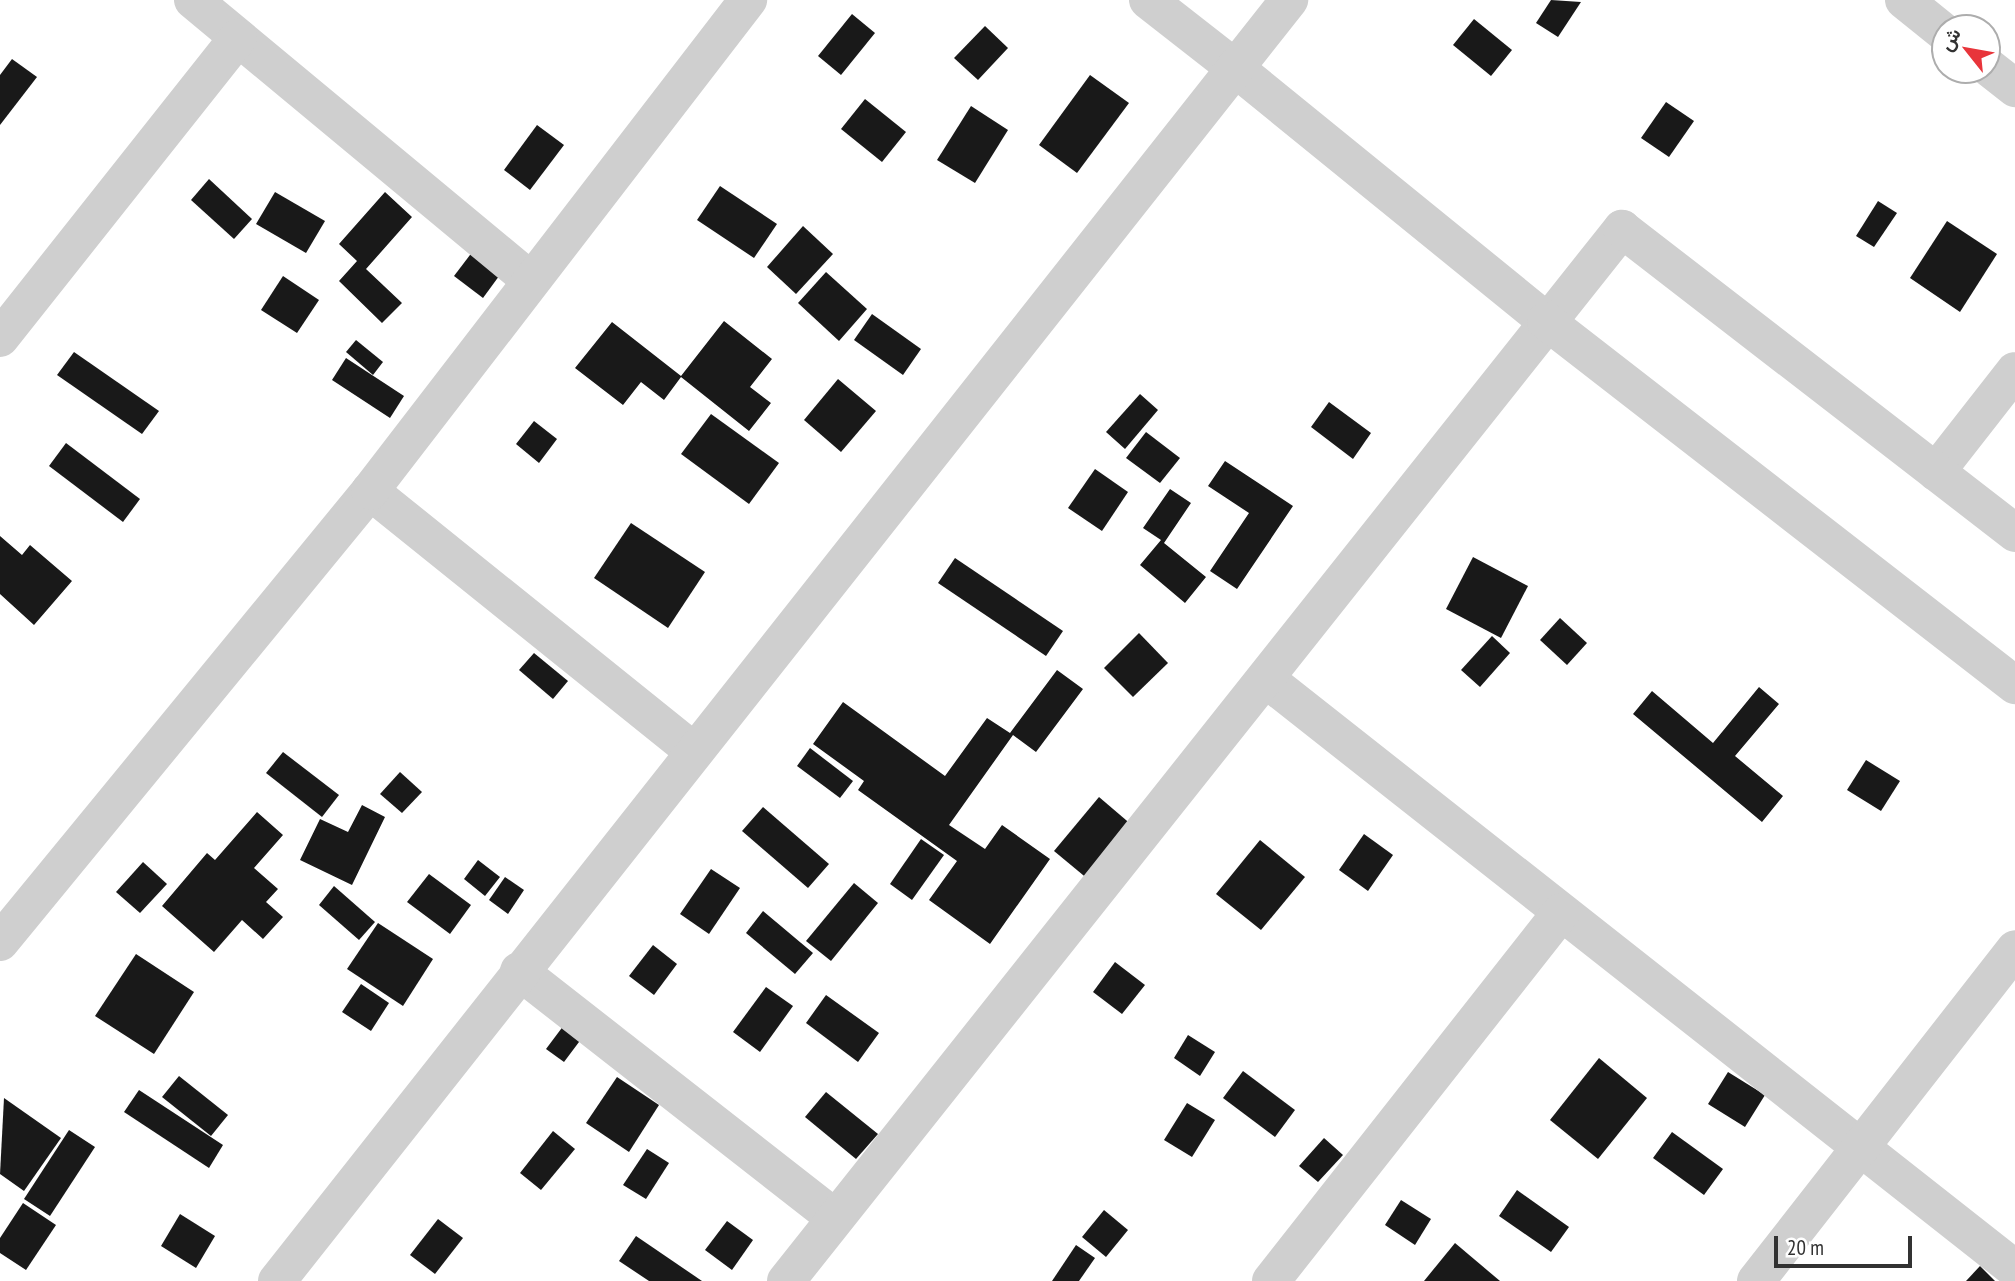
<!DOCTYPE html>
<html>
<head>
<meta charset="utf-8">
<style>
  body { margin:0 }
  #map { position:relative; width:2015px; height:1281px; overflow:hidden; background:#fff; font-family:"PT Sans Narrow",Vazirmatn,sans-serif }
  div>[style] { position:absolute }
  .building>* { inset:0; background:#191919 }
  .minor>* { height:38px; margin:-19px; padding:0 19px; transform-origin:19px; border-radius:19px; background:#cfcfcf }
  .tertiary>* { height:38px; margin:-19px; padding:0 19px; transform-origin:19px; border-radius:19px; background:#cfcfcf }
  span { translate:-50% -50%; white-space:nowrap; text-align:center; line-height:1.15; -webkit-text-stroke:7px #fff; paint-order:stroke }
  .north { position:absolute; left:1931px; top:14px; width:70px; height:70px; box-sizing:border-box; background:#fff; border:2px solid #adadad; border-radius:50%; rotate:301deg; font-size:19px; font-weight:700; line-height:28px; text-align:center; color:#323232 }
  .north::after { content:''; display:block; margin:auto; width:24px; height:32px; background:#e8353b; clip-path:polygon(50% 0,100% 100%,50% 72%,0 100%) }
  .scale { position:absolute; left:1774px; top:1236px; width:138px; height:32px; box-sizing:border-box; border:4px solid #323232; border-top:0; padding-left:9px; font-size:21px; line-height:24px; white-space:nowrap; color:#323232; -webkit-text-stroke:5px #fff; paint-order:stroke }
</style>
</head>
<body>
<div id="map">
  <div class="building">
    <i style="clip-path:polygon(1551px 0,1581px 2px,1558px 37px,1536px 23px)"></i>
    <i style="clip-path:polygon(852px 14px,875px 33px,841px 75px,818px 56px)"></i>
    <i style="clip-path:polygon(1474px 19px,1512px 50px,1491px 76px,1453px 45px)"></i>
    <i style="clip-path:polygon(985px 26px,1008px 48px,978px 80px,954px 58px)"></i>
    <i style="clip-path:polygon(12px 59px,37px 77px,0 125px,0 75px)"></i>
    <i style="clip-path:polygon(1090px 75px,1129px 103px,1077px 173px,1039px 145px)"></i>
    <i style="clip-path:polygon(865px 99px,906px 132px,882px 162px,841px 129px)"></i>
    <i style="clip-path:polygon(1666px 102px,1694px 121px,1669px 157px,1641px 138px)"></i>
    <i style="clip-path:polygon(971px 106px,1008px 130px,975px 183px,937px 160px)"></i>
    <i style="clip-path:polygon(537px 125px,564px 145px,530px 190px,504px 170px)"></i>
    <i style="clip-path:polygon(209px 179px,252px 219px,234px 239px,191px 200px)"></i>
    <i style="clip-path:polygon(720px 186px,777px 224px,754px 258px,697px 220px)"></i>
    <i style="clip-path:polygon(275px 192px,325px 221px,306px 253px,256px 224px)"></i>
    <i style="clip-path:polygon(385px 192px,412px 217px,366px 269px,402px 303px,382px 323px,339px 281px,357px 261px,339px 244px)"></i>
    <i style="clip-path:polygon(1878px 201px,1897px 213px,1874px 247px,1856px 236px)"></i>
    <i style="clip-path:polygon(1947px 221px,1997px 254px,1960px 312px,1910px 278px)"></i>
    <i style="clip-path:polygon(803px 226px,833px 254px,796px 294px,767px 267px)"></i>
    <i style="clip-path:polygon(473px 251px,502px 272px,483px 298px,454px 276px)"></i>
    <i style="clip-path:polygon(826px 272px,867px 309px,839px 341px,798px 303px)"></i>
    <i style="clip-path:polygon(283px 276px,319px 300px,297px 333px,261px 310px)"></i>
    <i style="clip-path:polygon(872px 314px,921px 349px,903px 375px,854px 340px)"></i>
    <i style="clip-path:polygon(724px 321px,772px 359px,750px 387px,771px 403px,749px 431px,681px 377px,664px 400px,641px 382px,623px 405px,575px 368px,612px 322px,681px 376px)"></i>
    <i style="clip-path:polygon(356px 340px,383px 362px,373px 375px,346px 352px)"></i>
    <i style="clip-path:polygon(74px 352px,159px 411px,142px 434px,57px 375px)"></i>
    <i style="clip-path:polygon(346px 358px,404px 396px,390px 418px,332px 380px)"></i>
    <i style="clip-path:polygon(838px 379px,876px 411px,841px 452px,804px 420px)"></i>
    <i style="clip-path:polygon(1140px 394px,1158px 410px,1125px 449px,1106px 432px)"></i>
    <i style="clip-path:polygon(1329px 402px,1371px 433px,1353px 459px,1311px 427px)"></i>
    <i style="clip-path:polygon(711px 414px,779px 463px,749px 504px,681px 454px)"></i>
    <i style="clip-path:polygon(534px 421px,557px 439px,539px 463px,516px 444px)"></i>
    <i style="clip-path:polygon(1146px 432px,1180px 458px,1160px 483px,1126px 458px)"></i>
    <i style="clip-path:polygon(66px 443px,140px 499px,123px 522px,49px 466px)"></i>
    <i style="clip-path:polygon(1225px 461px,1293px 506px,1237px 589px,1210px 571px,1249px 513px,1208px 486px)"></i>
    <i style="clip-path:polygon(1095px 469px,1128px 492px,1102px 531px,1068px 508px)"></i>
    <i style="clip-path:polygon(1170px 489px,1191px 503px,1164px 543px,1206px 577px,1185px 603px,1140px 565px,1161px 540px,1143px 528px)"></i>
    <i style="clip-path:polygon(631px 523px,705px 572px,668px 628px,594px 578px)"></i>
    <i style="clip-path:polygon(0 536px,22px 555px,30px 545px,72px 581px,34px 625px,0 594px)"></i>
    <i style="clip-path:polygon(1473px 557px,1528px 586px,1501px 638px,1446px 609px)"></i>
    <i style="clip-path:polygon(955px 558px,1063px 631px,1046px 656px,938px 583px)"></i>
    <i style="clip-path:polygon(1560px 618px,1587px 643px,1567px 665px,1540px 640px)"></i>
    <i style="clip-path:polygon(1139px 633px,1168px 663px,1133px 697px,1104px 668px)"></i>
    <i style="clip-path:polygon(1492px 636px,1510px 653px,1480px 687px,1461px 670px)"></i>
    <i style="clip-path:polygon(534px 653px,568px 681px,553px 699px,519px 670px)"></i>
    <i style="clip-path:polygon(1057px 670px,1083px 689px,1036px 752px,1013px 735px,949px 825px,985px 849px,1002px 825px,1050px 859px,990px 944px,929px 900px,957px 861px,858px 790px,864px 781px,813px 744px,843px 702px,945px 776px,987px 718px,1010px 733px)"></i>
    <i style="clip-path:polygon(1759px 687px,1779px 704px,1735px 756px,1783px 796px,1762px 822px,1633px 714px,1652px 691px,1713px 743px)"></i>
    <i style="clip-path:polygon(810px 748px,853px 781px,840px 798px,797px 766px)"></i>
    <i style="clip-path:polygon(283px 752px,339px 795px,322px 817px,266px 773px)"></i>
    <i style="clip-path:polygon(1866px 760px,1900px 781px,1881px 811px,1847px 790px)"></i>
    <i style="clip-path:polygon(400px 772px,422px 792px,402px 813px,380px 794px)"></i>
    <i style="clip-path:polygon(1099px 797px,1133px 826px,1089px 880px,1054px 851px)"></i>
    <i style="clip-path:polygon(362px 805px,385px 817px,352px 885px,300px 860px,320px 819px,348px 832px)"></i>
    <i style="clip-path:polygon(763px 807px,829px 864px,808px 888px,742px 831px)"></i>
    <i style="clip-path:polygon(257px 812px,283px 835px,254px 868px,278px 889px,266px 902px,283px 917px,263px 939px,242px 920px,214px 952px,162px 906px,207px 853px,215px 860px)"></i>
    <i style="clip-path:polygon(1364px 834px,1393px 855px,1368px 891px,1339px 870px)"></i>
    <i style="clip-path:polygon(921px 839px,944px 855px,912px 900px,890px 884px)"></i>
    <i style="clip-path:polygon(1260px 840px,1305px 877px,1261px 930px,1216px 894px)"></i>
    <i style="clip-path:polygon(478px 860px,500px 877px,485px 896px,464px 879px)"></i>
    <i style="clip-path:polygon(143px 862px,167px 884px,140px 913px,116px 892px)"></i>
    <i style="clip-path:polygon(711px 869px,740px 888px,709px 934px,680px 914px)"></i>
    <i style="clip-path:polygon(429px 874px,471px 905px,450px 934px,407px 902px)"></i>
    <i style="clip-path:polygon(505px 877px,524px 890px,508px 914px,489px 900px)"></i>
    <i style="clip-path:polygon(854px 883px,878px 903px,831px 961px,806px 941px)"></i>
    <i style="clip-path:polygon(334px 886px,375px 922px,359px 940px,319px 905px)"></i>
    <i style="clip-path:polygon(763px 911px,813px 953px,795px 974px,746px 933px)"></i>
    <i style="clip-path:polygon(378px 923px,433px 959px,403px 1006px,347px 969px)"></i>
    <i style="clip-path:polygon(653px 945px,677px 964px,654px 995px,629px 976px)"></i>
    <i style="clip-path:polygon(136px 954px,194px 992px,154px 1054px,95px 1016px)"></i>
    <i style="clip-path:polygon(1115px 962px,1145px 985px,1122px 1014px,1093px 992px)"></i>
    <i style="clip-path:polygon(361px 984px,389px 1003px,371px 1031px,342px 1012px)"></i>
    <i style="clip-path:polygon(766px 987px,793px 1006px,760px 1052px,733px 1032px)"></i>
    <i style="clip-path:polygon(826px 995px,879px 1033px,858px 1062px,806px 1023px)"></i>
    <i style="clip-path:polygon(564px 1025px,582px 1038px,564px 1062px,546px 1049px)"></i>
    <i style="clip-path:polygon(1188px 1035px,1215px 1052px,1200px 1076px,1174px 1058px)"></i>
    <i style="clip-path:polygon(1599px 1058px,1647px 1098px,1598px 1159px,1550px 1120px)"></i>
    <i style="clip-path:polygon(1243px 1071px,1295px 1110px,1275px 1137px,1223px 1098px)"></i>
    <i style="clip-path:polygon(1728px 1072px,1765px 1095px,1745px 1127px,1708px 1104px)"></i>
    <i style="clip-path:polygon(179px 1076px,228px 1115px,211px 1136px,162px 1097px)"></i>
    <i style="clip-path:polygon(617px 1077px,659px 1105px,629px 1152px,586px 1123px)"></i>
    <i style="clip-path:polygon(139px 1090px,223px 1145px,209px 1168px,124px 1112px)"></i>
    <i style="clip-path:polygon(826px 1092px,878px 1134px,856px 1159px,805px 1117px)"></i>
    <i style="clip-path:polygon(4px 1098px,61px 1138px,24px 1191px,0 1174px)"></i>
    <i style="clip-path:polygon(1187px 1103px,1215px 1120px,1192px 1157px,1164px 1140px)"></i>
    <i style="clip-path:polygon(69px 1130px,95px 1147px,50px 1216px,24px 1199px)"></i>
    <i style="clip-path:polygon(553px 1131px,575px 1149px,541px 1190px,520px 1173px)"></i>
    <i style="clip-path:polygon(1672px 1132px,1723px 1169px,1704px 1195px,1653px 1158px)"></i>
    <i style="clip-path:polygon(1324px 1138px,1343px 1155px,1318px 1182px,1299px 1166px)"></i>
    <i style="clip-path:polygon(647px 1149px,669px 1163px,646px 1199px,623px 1185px)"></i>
    <i style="clip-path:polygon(1517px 1190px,1569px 1227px,1551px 1252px,1499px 1216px)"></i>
    <i style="clip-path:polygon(1401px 1200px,1431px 1219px,1415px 1245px,1385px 1225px)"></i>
    <i style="clip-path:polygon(23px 1203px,56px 1225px,26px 1270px,0 1253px,0 1238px)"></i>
    <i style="clip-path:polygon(1104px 1210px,1128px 1230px,1106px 1257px,1082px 1237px)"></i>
    <i style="clip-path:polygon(180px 1214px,215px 1236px,196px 1268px,161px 1246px)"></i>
    <i style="clip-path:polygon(438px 1219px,463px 1238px,435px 1274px,410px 1255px)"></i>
    <i style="clip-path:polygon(727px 1221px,753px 1240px,732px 1270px,705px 1250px)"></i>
    <i style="clip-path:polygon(636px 1236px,702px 1281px,649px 1281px,619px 1261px)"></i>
    <i style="clip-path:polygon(1455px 1243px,1500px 1281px,1424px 1281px)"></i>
    <i style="clip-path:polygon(1076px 1245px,1095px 1258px,1079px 1281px,1052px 1281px)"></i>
    <i style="clip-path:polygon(1980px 1266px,1995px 1281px,1966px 1281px)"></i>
  </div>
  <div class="minor">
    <i style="left:193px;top:0;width:437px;rotate:39.7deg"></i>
    <i style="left:1148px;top:0;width:110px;rotate:38deg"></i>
    <i style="left:1904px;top:0;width:53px;rotate:38.8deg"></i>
    <i style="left:1987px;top:66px;width:36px;rotate:38deg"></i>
    <i style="left:0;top:338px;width:383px;rotate:-51.6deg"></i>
    <i style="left:1936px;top:472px;width:128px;rotate:-52deg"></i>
    <i style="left:370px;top:491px;width:415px;rotate:38.8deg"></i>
    <i style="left:1266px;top:679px;width:953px;rotate:38.23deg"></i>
    <i style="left:0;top:942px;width:583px;rotate:-50.63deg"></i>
    <i style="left:370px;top:491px;width:620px;rotate:-52.41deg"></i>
    <i style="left:519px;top:971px;width:400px;rotate:38deg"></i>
    <i style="left:786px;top:1281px;width:1344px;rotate:-51.53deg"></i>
    <i style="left:1622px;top:229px;width:497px;rotate:37.7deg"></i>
    <i style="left:1271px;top:1281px;width:469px;rotate:-51.8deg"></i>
    <i style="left:1756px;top:1281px;width:421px;rotate:-52deg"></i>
  </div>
  <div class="tertiary">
    <i style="left:1235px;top:68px;width:401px;rotate:39.1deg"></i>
    <i style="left:1546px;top:321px;width:594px;rotate:37.82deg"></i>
    <i style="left:277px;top:1281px;width:1633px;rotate:-51.69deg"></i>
  </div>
  <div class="north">ش</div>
  <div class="scale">20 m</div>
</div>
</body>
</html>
